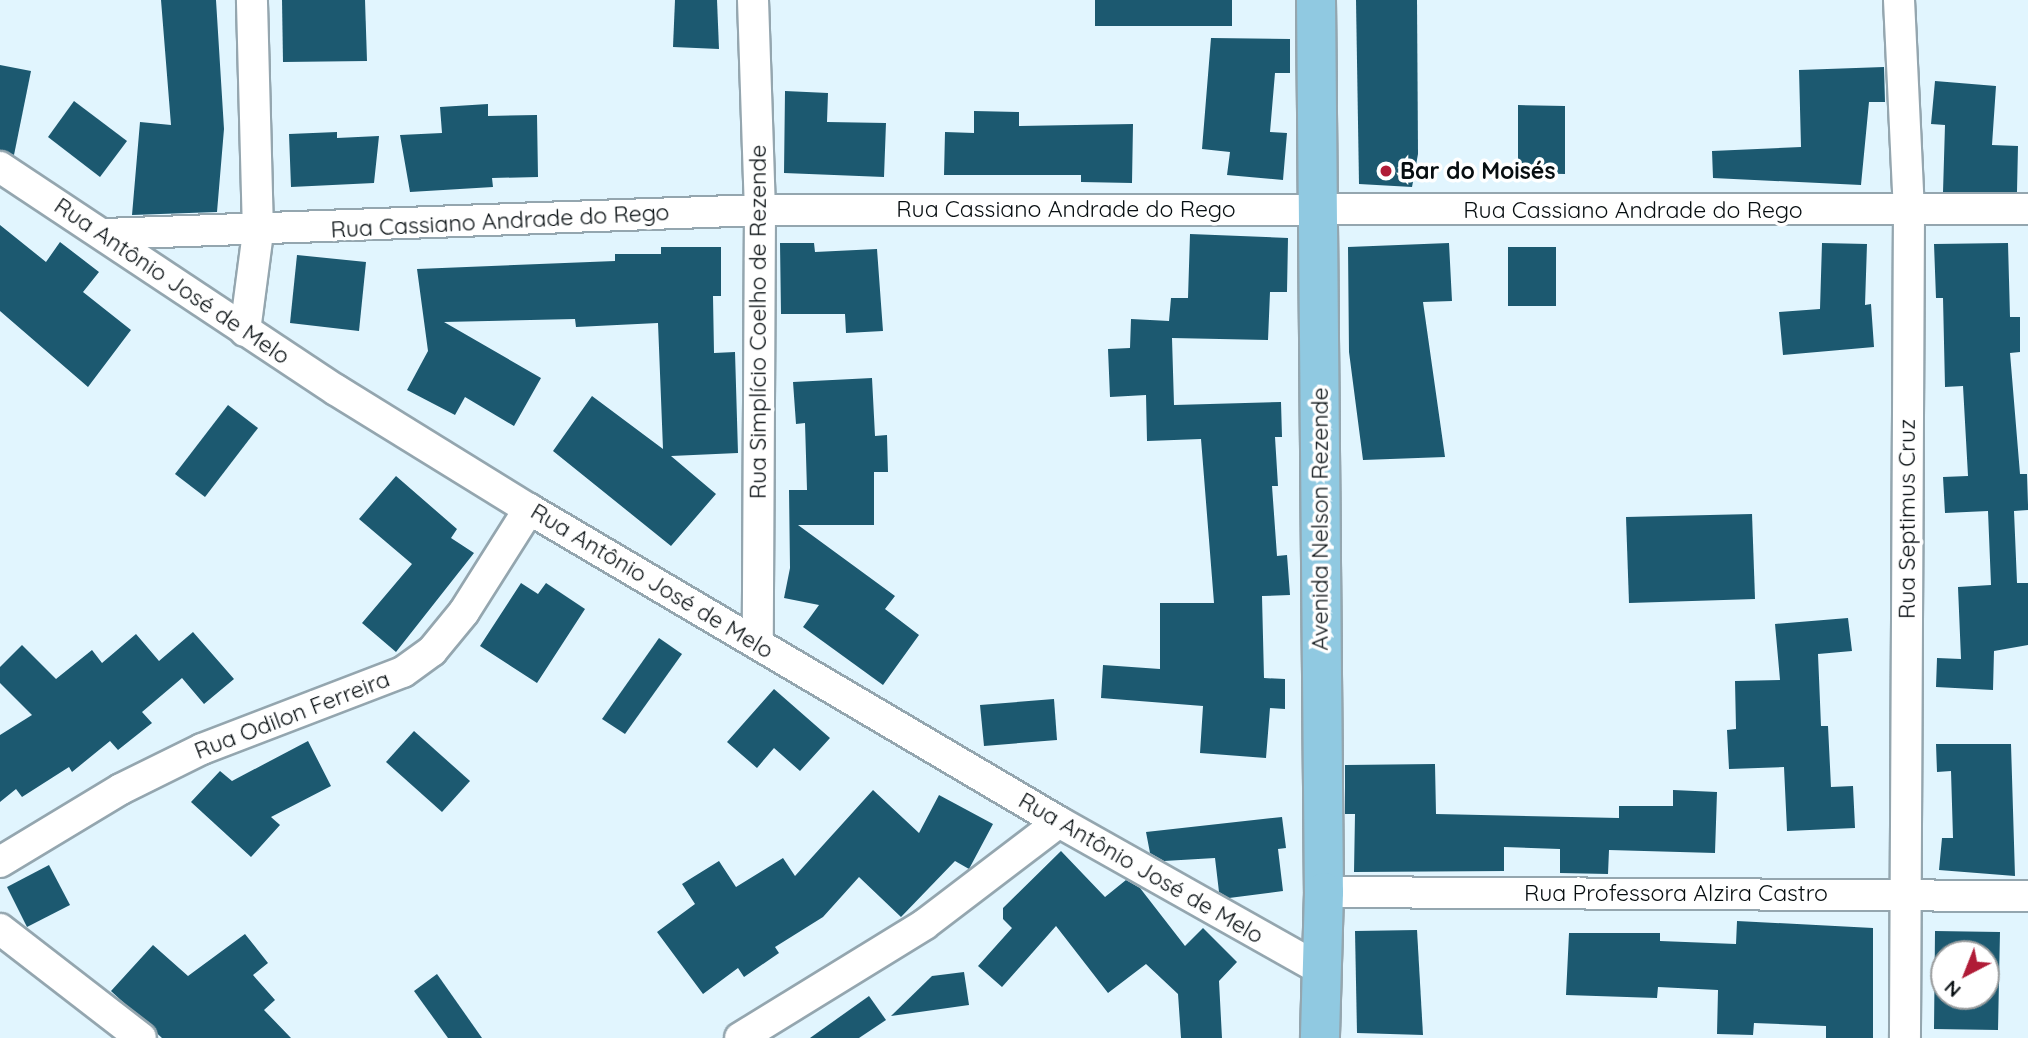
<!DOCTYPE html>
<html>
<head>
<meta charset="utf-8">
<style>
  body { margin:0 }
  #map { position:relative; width:2028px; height:1038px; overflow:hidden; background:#e1f5fe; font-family:Quicksand,sans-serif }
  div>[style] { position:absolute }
  .building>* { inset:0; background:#1c5970 }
  .roads { filter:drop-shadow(2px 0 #94a6af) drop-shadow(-2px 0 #94a6af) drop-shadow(0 2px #94a6af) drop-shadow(0 -2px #94a6af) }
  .street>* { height:30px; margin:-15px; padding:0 15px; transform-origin:15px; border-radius:15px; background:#fff }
  .primary>* { height:38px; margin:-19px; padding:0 19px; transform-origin:19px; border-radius:19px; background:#90c9e1 }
  .dots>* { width:19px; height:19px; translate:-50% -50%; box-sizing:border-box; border:4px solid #fff; border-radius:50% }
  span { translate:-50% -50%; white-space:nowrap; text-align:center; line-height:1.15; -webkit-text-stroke:7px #fff; paint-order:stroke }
  .poi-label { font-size:23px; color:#070e11; font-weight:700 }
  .left { translate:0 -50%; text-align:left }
  .street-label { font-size:23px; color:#070e11 }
  .north { position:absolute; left:1930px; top:940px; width:70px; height:70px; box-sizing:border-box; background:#fff; border:2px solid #9c9fa0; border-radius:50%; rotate:222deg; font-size:19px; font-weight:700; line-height:28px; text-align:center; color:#070e11 }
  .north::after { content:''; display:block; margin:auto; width:24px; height:32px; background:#b01c37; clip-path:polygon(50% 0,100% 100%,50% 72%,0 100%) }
</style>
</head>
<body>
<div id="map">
  <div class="building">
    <i style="clip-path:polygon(161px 0,216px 0,224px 129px,217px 212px,132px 215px,140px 122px,171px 125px)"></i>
    <i style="clip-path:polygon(282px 0,365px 0,367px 61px,283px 62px)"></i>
    <i style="clip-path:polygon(675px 0,717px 0,719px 49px,673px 47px)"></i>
    <i style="clip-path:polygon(1095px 0,1232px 0,1232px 26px,1095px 26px)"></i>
    <i style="clip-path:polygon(1356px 0,1417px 0,1418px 154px,1412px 187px,1359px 184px)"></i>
    <i style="clip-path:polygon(1211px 38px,1290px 39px,1290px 73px,1275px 73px,1270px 132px,1287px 133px,1283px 180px,1227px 175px,1230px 152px,1202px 149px)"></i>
    <i style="clip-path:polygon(0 65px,31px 71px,14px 155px,0 150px)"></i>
    <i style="clip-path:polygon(1884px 67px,1885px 102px,1869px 102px,1861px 185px,1713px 178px,1712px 151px,1801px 147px,1799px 70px)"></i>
    <i style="clip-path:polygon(1935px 81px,1996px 86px,1992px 145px,2018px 146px,2017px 192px,1943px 192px,1945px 125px,1931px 124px)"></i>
    <i style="clip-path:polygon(785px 91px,828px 93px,827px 122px,886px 123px,884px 177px,784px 173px)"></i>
    <i style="clip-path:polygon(74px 101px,127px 141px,100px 177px,48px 137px)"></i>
    <i style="clip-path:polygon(488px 104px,488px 116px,537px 115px,538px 177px,492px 178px,493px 187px,410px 192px,400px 135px,442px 133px,440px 107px)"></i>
    <i style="clip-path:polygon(1518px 105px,1565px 106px,1565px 174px,1518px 173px)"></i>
    <i style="clip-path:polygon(974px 111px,1019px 112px,1019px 126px,1133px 124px,1132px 183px,1081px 182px,1081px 175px,944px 175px,945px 132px,974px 133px)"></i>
    <i style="clip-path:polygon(337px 132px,337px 138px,379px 136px,374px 183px,291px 187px,289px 134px)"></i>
    <i style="clip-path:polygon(0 225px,46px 262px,60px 242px,99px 272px,83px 292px,131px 330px,88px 387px,0 311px)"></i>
    <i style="clip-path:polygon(1190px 234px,1288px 238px,1287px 292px,1270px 292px,1268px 340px,1172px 338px,1174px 405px,1281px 402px,1282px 437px,1275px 437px,1278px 486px,1272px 486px,1277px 556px,1287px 555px,1290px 595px,1262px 596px,1264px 678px,1285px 679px,1285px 709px,1270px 708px,1266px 758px,1200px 753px,1203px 706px,1101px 698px,1103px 665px,1160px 669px,1160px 603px,1214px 603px,1201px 439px,1147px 441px,1146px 395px,1110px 397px,1108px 349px,1130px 348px,1131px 319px,1169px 321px,1171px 298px,1188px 298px)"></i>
    <i style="clip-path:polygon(780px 243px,814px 243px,815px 252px,877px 249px,883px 331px,846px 333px,845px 314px,781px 314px)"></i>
    <i style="clip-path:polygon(1449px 243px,1452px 301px,1423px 302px,1445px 457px,1363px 460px,1349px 352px,1348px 247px)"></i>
    <i style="clip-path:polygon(1822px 243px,1867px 244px,1865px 305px,1871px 304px,1874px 347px,1783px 355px,1779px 312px,1820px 309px)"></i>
    <i style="clip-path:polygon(2008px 243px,2010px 317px,2020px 317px,2020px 352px,2010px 353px,2020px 474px,2027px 474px,2028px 505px,2028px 510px,2014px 511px,2017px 583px,2028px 583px,2028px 645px,1994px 651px,1993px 690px,1936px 687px,1937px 658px,1961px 659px,1958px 587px,1991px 585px,1988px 511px,1945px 513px,1943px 477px,1968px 476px,1963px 386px,1945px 387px,1943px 298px,1936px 298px,1934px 244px)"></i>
    <i style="clip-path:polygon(661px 247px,721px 247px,721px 296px,713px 296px,714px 353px,735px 352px,738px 453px,671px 456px,716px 494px,671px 546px,553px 451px,592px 396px,663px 449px,658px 323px,576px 327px,575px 319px,444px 322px,541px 378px,514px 426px,465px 397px,455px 415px,407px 390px,428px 351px,417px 269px,615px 261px,615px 254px,661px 254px)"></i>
    <i style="clip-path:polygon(1508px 247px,1556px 247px,1556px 306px,1508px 306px)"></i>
    <i style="clip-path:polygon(297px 255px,366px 262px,359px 331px,290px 323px)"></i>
    <i style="clip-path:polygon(872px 378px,875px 436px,887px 435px,888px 472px,874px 472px,874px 525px,798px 525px,895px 596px,885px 609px,919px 635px,883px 685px,803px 627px,819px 605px,784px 598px,790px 568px,789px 490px,807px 490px,805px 423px,796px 424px,793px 382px)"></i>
    <i style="clip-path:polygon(228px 405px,258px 428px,205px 497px,175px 474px)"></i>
    <i style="clip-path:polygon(396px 476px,457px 529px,451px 538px,474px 553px,396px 652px,362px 623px,412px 564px,359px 519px)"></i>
    <i style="clip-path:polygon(1752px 514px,1755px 599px,1629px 603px,1626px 517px)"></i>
    <i style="clip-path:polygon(521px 583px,538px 594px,546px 583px,585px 609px,537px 683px,480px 646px)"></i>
    <i style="clip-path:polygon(1848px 618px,1852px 651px,1818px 654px,1821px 726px,1828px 726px,1831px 787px,1853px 786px,1855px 828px,1787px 831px,1784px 767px,1729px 769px,1727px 730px,1736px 729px,1735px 681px,1780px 680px,1775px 624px)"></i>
    <i style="clip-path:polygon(193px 632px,234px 679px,204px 704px,182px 678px,142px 712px,152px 723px,118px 750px,110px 741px,72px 772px,69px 767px,22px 797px,16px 789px,0 802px,0 735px,32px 715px,0 683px,0 667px,22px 645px,56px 679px,92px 650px,102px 663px,136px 634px,159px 661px)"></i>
    <i style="clip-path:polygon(659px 638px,682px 654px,625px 734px,602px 719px)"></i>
    <i style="clip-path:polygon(774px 689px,830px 738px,800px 771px,774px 748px,757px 768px,727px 742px)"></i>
    <i style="clip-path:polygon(1054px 699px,1057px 740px,984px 746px,980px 705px)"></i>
    <i style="clip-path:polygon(414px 731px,470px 781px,442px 812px,386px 762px)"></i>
    <i style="clip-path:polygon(308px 741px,331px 786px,271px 817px,280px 825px,251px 857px,191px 802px,220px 771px,232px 781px)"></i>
    <i style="clip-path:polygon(1936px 744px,2011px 744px,2015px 876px,1939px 870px,1942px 838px,1953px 838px,1951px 771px,1937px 772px)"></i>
    <i style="clip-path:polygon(1435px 764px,1436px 814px,1619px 818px,1619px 806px,1673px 806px,1673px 790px,1717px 792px,1715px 853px,1609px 850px,1608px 874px,1560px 873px,1560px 849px,1504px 847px,1504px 871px,1354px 872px,1355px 814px,1345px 814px,1345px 765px)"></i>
    <i style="clip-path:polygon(873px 790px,919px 833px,939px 795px,993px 824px,969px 869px,955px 861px,901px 917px,859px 877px,823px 917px,775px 947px,779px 953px,744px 977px,738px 968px,703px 994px,657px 932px,695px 904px,682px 884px,719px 861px,736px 887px,783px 858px,795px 876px)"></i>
    <i style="clip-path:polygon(1282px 817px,1286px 848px,1278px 849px,1283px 891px,1229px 898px,1219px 892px,1215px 858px,1164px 861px,1150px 853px,1146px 832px)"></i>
    <i style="clip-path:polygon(1061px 851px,1105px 897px,1126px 880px,1140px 888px,1185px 946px,1203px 928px,1237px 962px,1219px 981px,1222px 1038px,1181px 1038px,1178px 994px,1146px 964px,1108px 993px,1056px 926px,1002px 987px,978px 966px,1012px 928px,1003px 919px,1003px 908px)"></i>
    <i style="clip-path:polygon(49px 865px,70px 905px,27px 927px,7px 887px)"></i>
    <i style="clip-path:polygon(1737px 921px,1873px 928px,1873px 1038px,1826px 1038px,1826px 1026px,1754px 1023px,1753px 1035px,1717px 1034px,1718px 990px,1658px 987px,1657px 998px,1566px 995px,1569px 933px,1660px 933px,1660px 941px,1736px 944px)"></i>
    <i style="clip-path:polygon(1417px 930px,1423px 1035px,1357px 1033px,1355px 931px)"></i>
    <i style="clip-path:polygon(evenodd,1935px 931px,2000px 932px,1998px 1030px,1934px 1029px,1935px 931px,1944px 954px,1986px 954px,1986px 996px,1944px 996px,1944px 954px)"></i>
    <i style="clip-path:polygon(245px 934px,268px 963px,253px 975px,275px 1000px,264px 1010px,291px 1038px,162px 1038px,111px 991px,153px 945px,188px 976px)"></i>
    <i style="clip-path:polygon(964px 972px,969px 1005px,891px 1016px,932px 976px)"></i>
    <i style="clip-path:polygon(437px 974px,482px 1038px,448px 1038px,414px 991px)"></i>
    <i style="clip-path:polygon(869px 996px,886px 1020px,859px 1038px,810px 1038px)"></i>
  </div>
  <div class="roads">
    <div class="street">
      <i style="left:753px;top:0;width:210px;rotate:88.1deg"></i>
      <i style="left:760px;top:210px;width:434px;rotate:90.3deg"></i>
      <i style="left:1899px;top:0;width:211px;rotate:87.3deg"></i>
      <i style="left:1909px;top:211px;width:827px;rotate:90.28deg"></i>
      <i style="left:0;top:167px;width:403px;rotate:33.6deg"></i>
      <i style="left:336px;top:390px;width:227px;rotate:31.7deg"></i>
      <i style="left:529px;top:509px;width:616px;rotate:30.56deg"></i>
      <i style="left:1059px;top:822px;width:300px;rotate:29.4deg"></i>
      <i style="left:105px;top:234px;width:655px;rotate:-2.1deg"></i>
      <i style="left:760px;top:210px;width:1268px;rotate:-0.05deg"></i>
      <i style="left:245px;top:331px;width:100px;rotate:-82.5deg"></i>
      <i style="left:258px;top:232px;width:232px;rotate:-91.5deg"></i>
      <i style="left:0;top:862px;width:141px;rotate:-31.1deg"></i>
      <i style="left:121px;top:789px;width:90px;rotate:-26.3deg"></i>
      <i style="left:202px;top:749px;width:215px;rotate:-21deg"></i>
      <i style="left:403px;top:672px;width:36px;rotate:-36deg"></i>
      <i style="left:432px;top:651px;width:50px;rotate:-50.6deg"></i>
      <i style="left:464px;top:612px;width:122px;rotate:-57.7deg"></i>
      <i style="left:1324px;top:892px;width:704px;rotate:0.33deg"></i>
      <i style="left:0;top:929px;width:178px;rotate:37.7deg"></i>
      <i style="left:740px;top:1038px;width:217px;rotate:-31.6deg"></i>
      <i style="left:925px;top:924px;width:168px;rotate:-37.3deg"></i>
    </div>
    <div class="primary">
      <i style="left:1316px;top:0;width:892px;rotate:89.49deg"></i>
      <i style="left:1324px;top:892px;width:146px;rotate:91.6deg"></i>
    </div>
  </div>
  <div class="dots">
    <i style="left:1386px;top:171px;background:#b01c37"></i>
  </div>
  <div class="poi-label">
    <span class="left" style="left:1400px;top:171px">Bar do Moisés</span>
  </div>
  <div class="street-label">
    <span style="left:1066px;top:209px">Rua Cassiano Andrade do Rego</span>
    <span style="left:1633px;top:210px">Rua Cassiano Andrade do Rego</span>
    <span style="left:500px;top:221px;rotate:-3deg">Rua Cassiano Andrade do Rego</span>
    <span style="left:172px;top:281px;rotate:34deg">Rua Antônio José de Melo</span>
    <span style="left:758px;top:322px;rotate:-90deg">Rua Simplício Coelho de Rezende</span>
    <span style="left:1320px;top:519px;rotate:-90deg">Avenida Nelson Rezende</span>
    <span style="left:1907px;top:519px;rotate:-90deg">Rua Septimus Cruz</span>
    <span style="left:652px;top:581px;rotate:31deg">Rua Antônio José de Melo</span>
    <span style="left:292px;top:715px;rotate:-21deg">Rua Odilon Ferreira</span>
    <span style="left:1141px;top:868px;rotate:30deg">Rua Antônio José de Melo</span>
    <span style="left:1676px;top:893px">Rua Professora Alzira Castro</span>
  </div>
  <div class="north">N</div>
</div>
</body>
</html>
